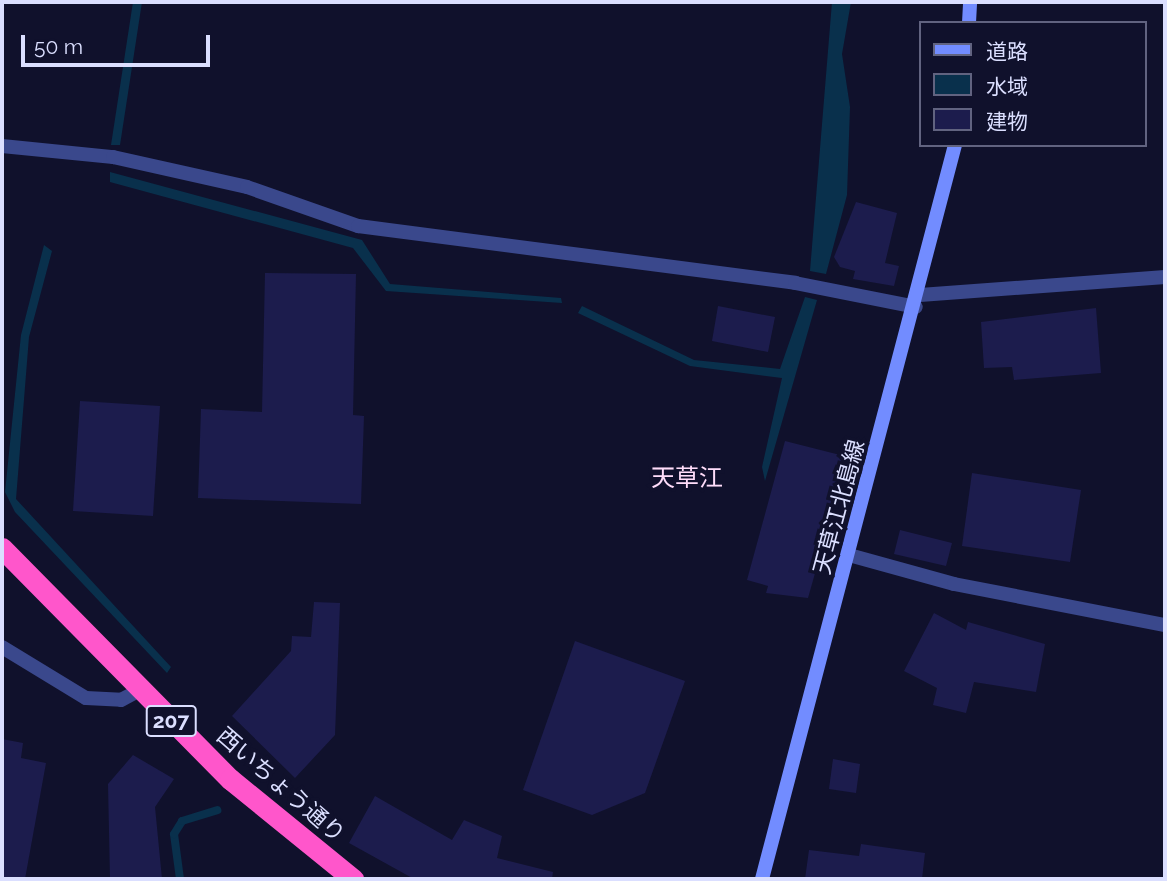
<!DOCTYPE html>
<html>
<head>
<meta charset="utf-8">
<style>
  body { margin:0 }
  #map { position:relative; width:1167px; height:881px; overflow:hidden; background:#10112c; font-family:Raleway,"Noto Sans JP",sans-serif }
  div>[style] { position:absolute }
  .water>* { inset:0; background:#09304c }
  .stream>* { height:8px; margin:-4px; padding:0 4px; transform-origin:4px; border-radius:4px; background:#09304c }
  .building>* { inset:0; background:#1c1c4d }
  .street>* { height:14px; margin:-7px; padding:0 7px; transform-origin:7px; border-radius:7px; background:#3a488c }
  .secondary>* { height:14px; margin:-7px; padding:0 7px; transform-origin:7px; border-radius:7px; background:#728cff }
  .highway>* { height:21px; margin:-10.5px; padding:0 10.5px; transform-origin:10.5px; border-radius:10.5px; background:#ff56cb }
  span { translate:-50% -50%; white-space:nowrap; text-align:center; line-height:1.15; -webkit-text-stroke:7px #10112c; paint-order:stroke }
  .shield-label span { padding:2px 5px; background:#10112c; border:2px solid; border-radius:5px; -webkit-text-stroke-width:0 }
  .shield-label { font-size:21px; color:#dbdfff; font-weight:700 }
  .street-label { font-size:23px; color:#dbdfff }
  .neighbourhood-label { font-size:24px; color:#ffddfa }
  .frame { position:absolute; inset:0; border:4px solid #dbdfff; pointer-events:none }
  .legend { position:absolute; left:919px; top:21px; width:228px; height:126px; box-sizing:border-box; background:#10112c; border:2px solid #616380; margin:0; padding:9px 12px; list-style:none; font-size:21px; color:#dbdfff }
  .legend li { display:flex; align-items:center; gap:14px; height:35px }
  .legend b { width:35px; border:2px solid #616380 }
  .scale { position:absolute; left:21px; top:35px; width:189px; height:32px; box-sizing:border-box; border:4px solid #dbdfff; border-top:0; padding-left:9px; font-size:21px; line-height:24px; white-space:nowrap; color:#dbdfff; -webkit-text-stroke:5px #10112c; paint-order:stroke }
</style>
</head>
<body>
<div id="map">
  <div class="water">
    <i style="clip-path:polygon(133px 2px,142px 2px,120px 145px,111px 145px)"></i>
    <i style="clip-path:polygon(832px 2px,851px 2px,842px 54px,850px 107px,847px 195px,826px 274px,810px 271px)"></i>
    <i style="clip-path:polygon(110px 172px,362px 240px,390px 284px,561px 298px,562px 303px,386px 291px,353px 248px,110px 182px)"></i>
    <i style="clip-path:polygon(44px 245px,52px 251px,29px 337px,16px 499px,171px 667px,167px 673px,15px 512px,5px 492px,21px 335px)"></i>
    <i style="clip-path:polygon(805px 297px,817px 300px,765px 481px,762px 467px,782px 378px,690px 366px,578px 313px,582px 306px,694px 360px,780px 369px)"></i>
  </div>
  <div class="stream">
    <i style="left:180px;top:879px;width:45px;rotate:-97.6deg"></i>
    <i style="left:174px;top:834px;width:15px;rotate:-58deg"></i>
    <i style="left:182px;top:821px;width:37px;rotate:-17deg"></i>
  </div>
  <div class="building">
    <i style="clip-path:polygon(856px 202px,897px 213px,885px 263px,899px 266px,894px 286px,853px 279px,855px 271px,840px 267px,834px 257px)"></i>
    <i style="clip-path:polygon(265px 273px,356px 274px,353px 415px,364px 416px,361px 504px,198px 498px,201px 409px,262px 412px)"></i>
    <i style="clip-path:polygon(718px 306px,775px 317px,768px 352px,712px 341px)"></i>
    <i style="clip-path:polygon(1096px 308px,1101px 373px,1014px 380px,1012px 367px,984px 368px,981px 322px)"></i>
    <i style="clip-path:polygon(80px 401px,160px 406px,153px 516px,73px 511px)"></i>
    <i style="clip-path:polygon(785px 441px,848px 457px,808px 598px,766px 593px,768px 586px,747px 580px)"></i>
    <i style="clip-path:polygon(972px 473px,1081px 490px,1070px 562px,962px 546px)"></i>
    <i style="clip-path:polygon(900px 530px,952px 543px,946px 566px,894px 554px)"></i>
    <i style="clip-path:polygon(314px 602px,340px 603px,335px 735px,295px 778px,232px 716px,291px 651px,292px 636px,311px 637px)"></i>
    <i style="clip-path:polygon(934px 613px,966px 630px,968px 622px,1045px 644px,1036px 692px,974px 682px,966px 713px,933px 705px,937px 688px,904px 671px)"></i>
    <i style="clip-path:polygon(575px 641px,685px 681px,645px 793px,592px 815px,523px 790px)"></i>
    <i style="clip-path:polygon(2px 739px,23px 743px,21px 758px,46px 763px,25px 879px,2px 879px)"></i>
    <i style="clip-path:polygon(133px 755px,174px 779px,155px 807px,162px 879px,110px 879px,108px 784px)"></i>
    <i style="clip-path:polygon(833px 759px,860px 764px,856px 793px,829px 789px)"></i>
    <i style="clip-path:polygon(375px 796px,452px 840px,464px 820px,502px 836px,497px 858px,553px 872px,552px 879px,414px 879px,349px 843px)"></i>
    <i style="clip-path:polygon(861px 844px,925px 853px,922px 879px,805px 879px,809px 850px,859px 856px)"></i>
  </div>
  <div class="street">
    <i style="left:2px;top:146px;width:112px;rotate:5.7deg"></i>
    <i style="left:113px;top:157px;width:137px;rotate:12.6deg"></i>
    <i style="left:247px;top:187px;width:118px;rotate:19.4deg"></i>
    <i style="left:358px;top:226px;width:441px;rotate:7.4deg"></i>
    <i style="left:795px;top:283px;width:123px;rotate:11.2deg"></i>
    <i style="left:920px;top:295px;width:246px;rotate:-4.2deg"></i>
    <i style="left:849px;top:555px;width:109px;rotate:15.4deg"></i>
    <i style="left:954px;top:584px;width:215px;rotate:11deg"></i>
    <i style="left:2px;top:647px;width:98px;rotate:31.3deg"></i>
    <i style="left:86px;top:698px;width:35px;rotate:3deg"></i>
    <i style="left:121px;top:700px;width:21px;rotate:-28deg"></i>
  </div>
  <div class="secondary">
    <i style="left:969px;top:23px;width:21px;rotate:-87deg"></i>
    <i style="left:762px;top:879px;width:759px;rotate:-75.27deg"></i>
  </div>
  <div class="highway">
    <i style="left:2px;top:548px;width:325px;rotate:45.4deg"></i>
    <i style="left:230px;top:779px;width:159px;rotate:39.1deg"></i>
  </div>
  <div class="shield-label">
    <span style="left:171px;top:721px">207</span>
  </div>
  <div class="street-label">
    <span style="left:839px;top:507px;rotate:-75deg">天草江北島線</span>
    <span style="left:281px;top:785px;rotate:41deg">西いちょう通り</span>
  </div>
  <div class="neighbourhood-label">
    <span style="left:687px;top:478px">天草江</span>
  </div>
  <div class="frame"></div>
  <ul class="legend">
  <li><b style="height:9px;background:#728cff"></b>道路</li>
  <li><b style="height:19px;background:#09304c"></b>水域</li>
  <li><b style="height:19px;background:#1c1c4d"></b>建物</li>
  </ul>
  <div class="scale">50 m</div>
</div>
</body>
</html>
